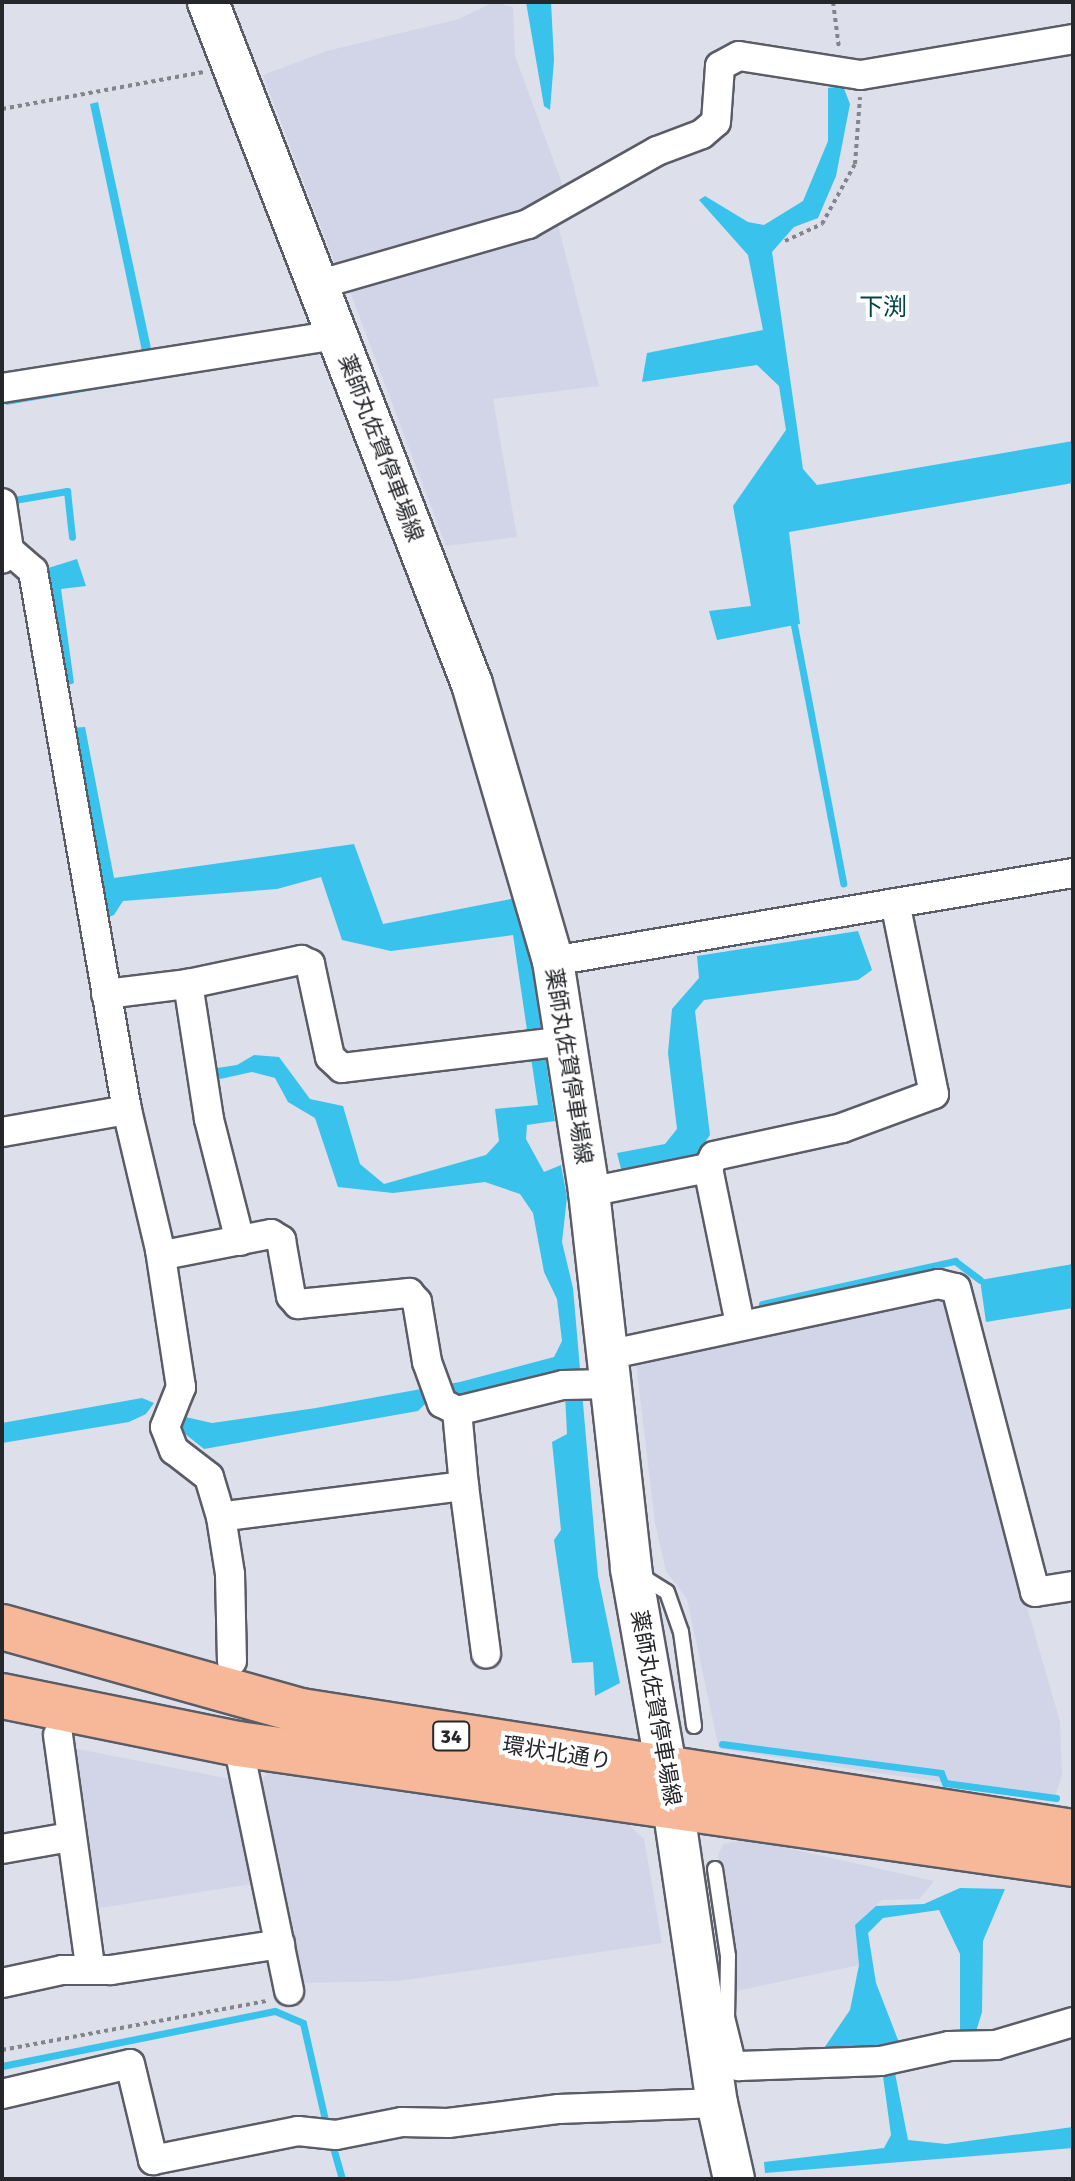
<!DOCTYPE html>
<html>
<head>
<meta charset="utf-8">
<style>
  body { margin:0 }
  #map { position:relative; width:1075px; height:2181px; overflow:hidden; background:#dddfea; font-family:Signika,"Noto Sans JP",sans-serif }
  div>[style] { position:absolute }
  .built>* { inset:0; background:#d1d5e7 }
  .water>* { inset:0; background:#39c2eb }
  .stream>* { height:7px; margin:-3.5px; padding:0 3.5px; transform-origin:3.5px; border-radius:3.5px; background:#39c2eb }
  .path>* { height:4px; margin-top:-2px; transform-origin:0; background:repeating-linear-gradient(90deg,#83848c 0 4px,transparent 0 8px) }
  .roads { filter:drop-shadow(2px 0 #5a5c66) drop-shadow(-2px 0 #5a5c66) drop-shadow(0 2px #5a5c66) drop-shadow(0 -2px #5a5c66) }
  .lane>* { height:14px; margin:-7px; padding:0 7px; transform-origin:7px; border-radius:7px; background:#fff }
  .street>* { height:28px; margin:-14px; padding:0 14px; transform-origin:14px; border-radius:14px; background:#fff }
  .secondary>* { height:40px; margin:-20px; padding:0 20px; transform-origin:20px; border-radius:20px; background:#fff }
  .highway>* { height:44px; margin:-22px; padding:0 22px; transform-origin:22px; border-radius:22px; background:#f6b898 }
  span { translate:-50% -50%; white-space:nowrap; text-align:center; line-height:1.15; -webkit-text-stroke:8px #fff; paint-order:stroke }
  .shield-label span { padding:2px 6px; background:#fff; border:2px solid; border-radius:6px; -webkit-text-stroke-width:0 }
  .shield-label { font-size:20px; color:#26272b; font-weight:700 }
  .street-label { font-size:22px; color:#26272b }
  .neighbourhood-label { font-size:24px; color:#014549 }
  .frame { position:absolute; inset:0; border:4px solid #26272b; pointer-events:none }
</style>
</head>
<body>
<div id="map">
  <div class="built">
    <i style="clip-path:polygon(494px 2px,513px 7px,515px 56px,567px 197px,524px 218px,337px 269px,263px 75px,327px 51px,459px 19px)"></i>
    <i style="clip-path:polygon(557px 221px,599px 386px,493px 399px,517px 537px,446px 546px,346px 281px)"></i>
    <i style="clip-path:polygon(947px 1291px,974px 1422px,1060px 1722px,1062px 1775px,1054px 1799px,719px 1749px,687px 1599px,666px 1571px,655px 1523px,635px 1354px)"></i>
    <i style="clip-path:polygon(67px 1747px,236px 1780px,257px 1883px,93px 1909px)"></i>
    <i style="clip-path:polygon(268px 1773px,627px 1823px,644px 1839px,662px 1943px,398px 1981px,298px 1983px,260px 1782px)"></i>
    <i style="clip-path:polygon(746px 1839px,934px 1881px,919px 1899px,882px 1900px,855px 1925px,859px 1965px,736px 1991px,736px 1954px,718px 1855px,723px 1844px)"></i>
  </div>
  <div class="water">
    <i style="clip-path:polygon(526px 2px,551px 2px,554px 60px,550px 110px,544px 106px)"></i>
    <i style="clip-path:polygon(843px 86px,850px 104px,836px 176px,818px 218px,794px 227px,772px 252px,803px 469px,817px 485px,1073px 441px,1073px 483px,789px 532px,800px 624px,717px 640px,709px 611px,751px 606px,733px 506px,786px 430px,779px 386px,757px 365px,642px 382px,647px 353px,763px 330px,748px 255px,699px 200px,705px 196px,748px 222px,764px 225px,803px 201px,828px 141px,828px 88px)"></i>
    <i style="clip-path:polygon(98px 102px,152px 353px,142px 351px,90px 104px)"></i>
    <i style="clip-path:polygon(151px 372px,153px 380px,6px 405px,11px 395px)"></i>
    <i style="clip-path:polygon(77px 559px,86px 586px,61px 589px,74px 683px,66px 686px,45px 569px)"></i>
    <i style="clip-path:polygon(85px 727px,114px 878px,354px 844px,383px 924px,516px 898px,527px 934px,555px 1121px,527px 1125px,526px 1139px,544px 1172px,561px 1165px,567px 1197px,562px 1242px,573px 1288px,598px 1576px,620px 1683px,595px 1696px,593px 1662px,572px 1663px,554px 1540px,561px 1530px,552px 1442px,567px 1434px,564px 1374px,428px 1401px,418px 1411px,204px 1449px,179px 1429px,181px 1416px,212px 1423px,316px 1408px,460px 1382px,554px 1357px,562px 1341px,557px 1299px,544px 1272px,533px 1213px,520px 1194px,485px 1182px,393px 1193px,338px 1187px,315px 1118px,288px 1102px,275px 1078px,252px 1072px,220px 1079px,211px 1069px,237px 1065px,254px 1055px,279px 1057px,310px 1099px,343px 1106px,360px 1164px,384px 1184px,486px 1155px,499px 1141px,495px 1109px,538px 1105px,513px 935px,391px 951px,342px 940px,321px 877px,277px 889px,123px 901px,114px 915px,103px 919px,72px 728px)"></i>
    <i style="clip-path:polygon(858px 931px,872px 970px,858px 980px,704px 1000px,695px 1011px,710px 1135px,692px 1161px,622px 1173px,617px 1153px,665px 1144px,677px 1129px,668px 1053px,672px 1009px,699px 978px,697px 956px)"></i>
    <i style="clip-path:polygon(1073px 1264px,1073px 1308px,986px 1322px,980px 1280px)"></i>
    <i style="clip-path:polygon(142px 1398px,154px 1403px,146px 1414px,129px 1422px,2px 1443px,2px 1423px)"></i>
    <i style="clip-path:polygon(960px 1888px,1005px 1889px,983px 1941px,982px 2012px,975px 2035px,960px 2036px,960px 1954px,939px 1910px,883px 1918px,868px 1933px,876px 1983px,900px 2045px,818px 2057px,850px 2010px,859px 1965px,855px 1925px,876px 1906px,924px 1904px)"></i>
    <i style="clip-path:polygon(894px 2068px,908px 2140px,946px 2144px,1073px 2127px,1073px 2148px,765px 2173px,764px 2162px,884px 2148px,891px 2135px,882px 2069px)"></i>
  </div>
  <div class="stream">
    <i style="left:14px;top:500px;width:54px;rotate:-9.6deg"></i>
    <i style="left:67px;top:491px;width:46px;rotate:83.8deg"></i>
    <i style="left:794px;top:625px;width:263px;rotate:79.2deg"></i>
    <i style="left:762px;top:1304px;width:198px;rotate:-12.6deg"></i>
    <i style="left:955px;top:1261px;width:31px;rotate:37deg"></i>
    <i style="left:722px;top:1744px;width:221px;rotate:7.5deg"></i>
    <i style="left:941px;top:1773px;width:11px;rotate:68deg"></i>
    <i style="left:945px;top:1783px;width:112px;rotate:7.7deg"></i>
    <i style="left:2px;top:2066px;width:278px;rotate:-11.4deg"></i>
    <i style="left:275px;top:2011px;width:30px;rotate:23deg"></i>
    <i style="left:303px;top:2023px;width:109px;rotate:77.2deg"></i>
    <i style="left:331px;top:2140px;width:41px;rotate:74.2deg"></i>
  </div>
  <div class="path">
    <i style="left:833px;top:2px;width:46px;rotate:82.6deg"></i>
    <i style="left:2px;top:109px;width:205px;rotate:-10.4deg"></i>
    <i style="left:785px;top:241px;width:41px;rotate:-24.7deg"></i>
    <i style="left:822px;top:224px;width:68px;rotate:-61.2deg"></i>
    <i style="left:855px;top:164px;width:67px;rotate:-85.7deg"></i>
    <i style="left:2px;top:2050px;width:269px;rotate:-10.5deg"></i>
  </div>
  <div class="roads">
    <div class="lane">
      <i style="left:638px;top:1574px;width:34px;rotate:32deg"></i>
      <i style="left:667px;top:1592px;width:42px;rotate:70.7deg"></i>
      <i style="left:681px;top:1632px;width:95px;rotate:82.1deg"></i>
      <i style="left:715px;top:1869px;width:88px;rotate:81.5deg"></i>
      <i style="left:728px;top:1956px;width:61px;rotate:90.9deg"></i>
      <i style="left:727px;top:2017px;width:50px;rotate:76.2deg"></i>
    </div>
    <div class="street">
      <i style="left:317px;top:285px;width:220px;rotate:-16.1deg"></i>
      <i style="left:528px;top:224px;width:148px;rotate:-29.5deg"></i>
      <i style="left:657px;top:151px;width:48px;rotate:-20.7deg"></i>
      <i style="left:702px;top:134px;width:18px;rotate:-41deg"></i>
      <i style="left:716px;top:122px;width:56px;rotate:-85.9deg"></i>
      <i style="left:720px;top:66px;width:21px;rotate:-28deg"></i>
      <i style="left:739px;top:56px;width:123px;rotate:8.9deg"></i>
      <i style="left:861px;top:75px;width:215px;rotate:-9.6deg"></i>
      <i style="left:2px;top:388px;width:339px;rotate:-9deg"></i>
      <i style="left:2px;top:503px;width:48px;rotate:81.5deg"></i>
      <i style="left:9px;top:550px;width:11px;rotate:128deg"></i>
      <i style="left:9px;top:550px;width:32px;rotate:41deg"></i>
      <i style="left:33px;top:571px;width:547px;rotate:80.11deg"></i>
      <i style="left:127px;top:1110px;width:144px;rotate:76.7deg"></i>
      <i style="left:160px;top:1250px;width:139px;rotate:81.3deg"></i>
      <i style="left:181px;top:1387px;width:43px;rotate:111.8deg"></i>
      <i style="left:165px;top:1427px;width:25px;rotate:69deg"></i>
      <i style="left:174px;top:1450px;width:44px;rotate:37.6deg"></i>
      <i style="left:209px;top:1477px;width:42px;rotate:73.3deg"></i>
      <i style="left:221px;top:1517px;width:58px;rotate:81deg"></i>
      <i style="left:230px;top:1574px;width:87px;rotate:88.7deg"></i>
      <i style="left:553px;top:961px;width:527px;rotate:-9.61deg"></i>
      <i style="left:106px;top:994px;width:83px;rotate:-7deg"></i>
      <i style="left:2px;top:1132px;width:127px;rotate:-10deg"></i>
      <i style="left:708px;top:1168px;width:159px;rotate:78.4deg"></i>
      <i style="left:589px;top:1192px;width:121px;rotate:-11.4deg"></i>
      <i style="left:708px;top:1168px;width:13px;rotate:-63deg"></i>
      <i style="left:714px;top:1156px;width:131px;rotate:-12.3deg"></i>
      <i style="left:842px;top:1128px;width:98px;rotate:-20.3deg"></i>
      <i style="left:934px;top:1094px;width:195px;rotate:-101.5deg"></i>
      <i style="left:240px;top:1241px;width:126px;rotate:-104.3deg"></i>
      <i style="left:209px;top:1119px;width:137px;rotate:-98.8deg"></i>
      <i style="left:188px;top:984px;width:116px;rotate:-12deg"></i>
      <i style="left:301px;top:960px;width:10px;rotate:24deg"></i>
      <i style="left:310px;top:964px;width:95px;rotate:77.9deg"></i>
      <i style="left:330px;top:1057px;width:16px;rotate:43deg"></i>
      <i style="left:342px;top:1068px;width:225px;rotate:-6.9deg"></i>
      <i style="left:160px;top:1250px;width:10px;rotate:24deg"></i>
      <i style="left:169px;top:1254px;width:104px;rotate:-11.1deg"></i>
      <i style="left:271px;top:1234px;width:12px;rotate:31deg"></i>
      <i style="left:281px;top:1240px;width:57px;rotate:79.9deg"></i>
      <i style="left:291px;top:1296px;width:11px;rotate:49deg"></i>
      <i style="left:298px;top:1304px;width:112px;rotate:-5.7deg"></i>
      <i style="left:409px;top:1293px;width:12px;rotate:48deg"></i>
      <i style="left:417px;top:1302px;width:61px;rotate:80.5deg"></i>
      <i style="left:427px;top:1362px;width:44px;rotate:69.9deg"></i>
      <i style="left:442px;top:1403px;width:17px;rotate:28deg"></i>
      <i style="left:607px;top:1355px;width:339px;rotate:-12.1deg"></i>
      <i style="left:938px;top:1284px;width:18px;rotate:13deg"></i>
      <i style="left:956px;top:1288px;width:314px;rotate:75.4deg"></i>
      <i style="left:1035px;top:1592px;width:38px;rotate:-9deg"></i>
      <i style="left:464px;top:1486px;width:169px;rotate:82.5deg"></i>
      <i style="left:234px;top:1515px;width:232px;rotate:-7.2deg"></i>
      <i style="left:464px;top:1486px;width:75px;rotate:-95.3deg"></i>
      <i style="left:457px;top:1411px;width:109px;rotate:-13.8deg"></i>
      <i style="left:563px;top:1385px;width:48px;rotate:-1.2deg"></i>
      <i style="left:58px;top:1735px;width:234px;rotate:82.1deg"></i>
      <i style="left:238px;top:1744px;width:252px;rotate:78.3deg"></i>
      <i style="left:2px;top:1849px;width:69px;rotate:-10deg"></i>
      <i style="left:2px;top:1983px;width:61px;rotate:-12.2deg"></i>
      <i style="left:62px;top:1970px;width:49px"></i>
      <i style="left:111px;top:1970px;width:171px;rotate:-8.7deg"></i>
      <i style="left:710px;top:2060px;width:30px;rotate:12deg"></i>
      <i style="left:739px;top:2066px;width:142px;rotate:-2deg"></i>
      <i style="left:881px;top:2061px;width:70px;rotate:-12.4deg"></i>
      <i style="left:949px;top:2046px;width:47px;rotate:-1.2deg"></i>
      <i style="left:996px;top:2045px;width:80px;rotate:-16.6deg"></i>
      <i style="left:2px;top:2094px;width:131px;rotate:-13.2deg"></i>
      <i style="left:130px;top:2064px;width:99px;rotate:76.5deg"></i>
      <i style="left:153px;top:2160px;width:148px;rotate:-11.3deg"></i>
      <i style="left:298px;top:2131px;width:38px;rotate:6deg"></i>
      <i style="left:336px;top:2135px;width:67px;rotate:-11.1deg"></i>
      <i style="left:402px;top:2122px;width:46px;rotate:1.2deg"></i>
      <i style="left:448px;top:2123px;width:112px;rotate:-7.2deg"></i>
      <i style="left:559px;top:2109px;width:158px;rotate:-2.2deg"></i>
    </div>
    <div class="secondary">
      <i style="left:208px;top:2px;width:731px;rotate:68.84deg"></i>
      <i style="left:472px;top:684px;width:289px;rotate:73.7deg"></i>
      <i style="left:553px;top:961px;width:234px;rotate:81.1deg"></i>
      <i style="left:589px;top:1192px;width:379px;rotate:83.6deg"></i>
      <i style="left:631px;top:1569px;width:241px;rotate:80deg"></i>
      <i style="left:673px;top:1806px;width:300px;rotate:81.6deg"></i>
      <i style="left:717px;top:2103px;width:78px;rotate:77.4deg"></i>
    </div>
    <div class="highway">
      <i style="left:2px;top:1627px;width:311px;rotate:15.7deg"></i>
      <i style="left:301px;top:1711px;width:781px;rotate:8.91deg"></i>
      <i style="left:2px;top:1696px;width:241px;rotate:11.5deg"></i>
      <i style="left:238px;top:1744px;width:844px;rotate:8.18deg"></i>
    </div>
  </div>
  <div class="shield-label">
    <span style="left:451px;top:1736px">34</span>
  </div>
  <div class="street-label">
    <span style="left:381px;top:448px;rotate:69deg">薬師丸佐賀停車場線</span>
    <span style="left:569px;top:1066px;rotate:81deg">薬師丸佐賀停車場線</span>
    <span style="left:656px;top:1708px;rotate:80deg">薬師丸佐賀停車場線</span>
    <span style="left:557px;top:1753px;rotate:9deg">環状北通り</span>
  </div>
  <div class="neighbourhood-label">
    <span style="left:883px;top:308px">下渕</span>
  </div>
  <div class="frame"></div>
</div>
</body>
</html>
